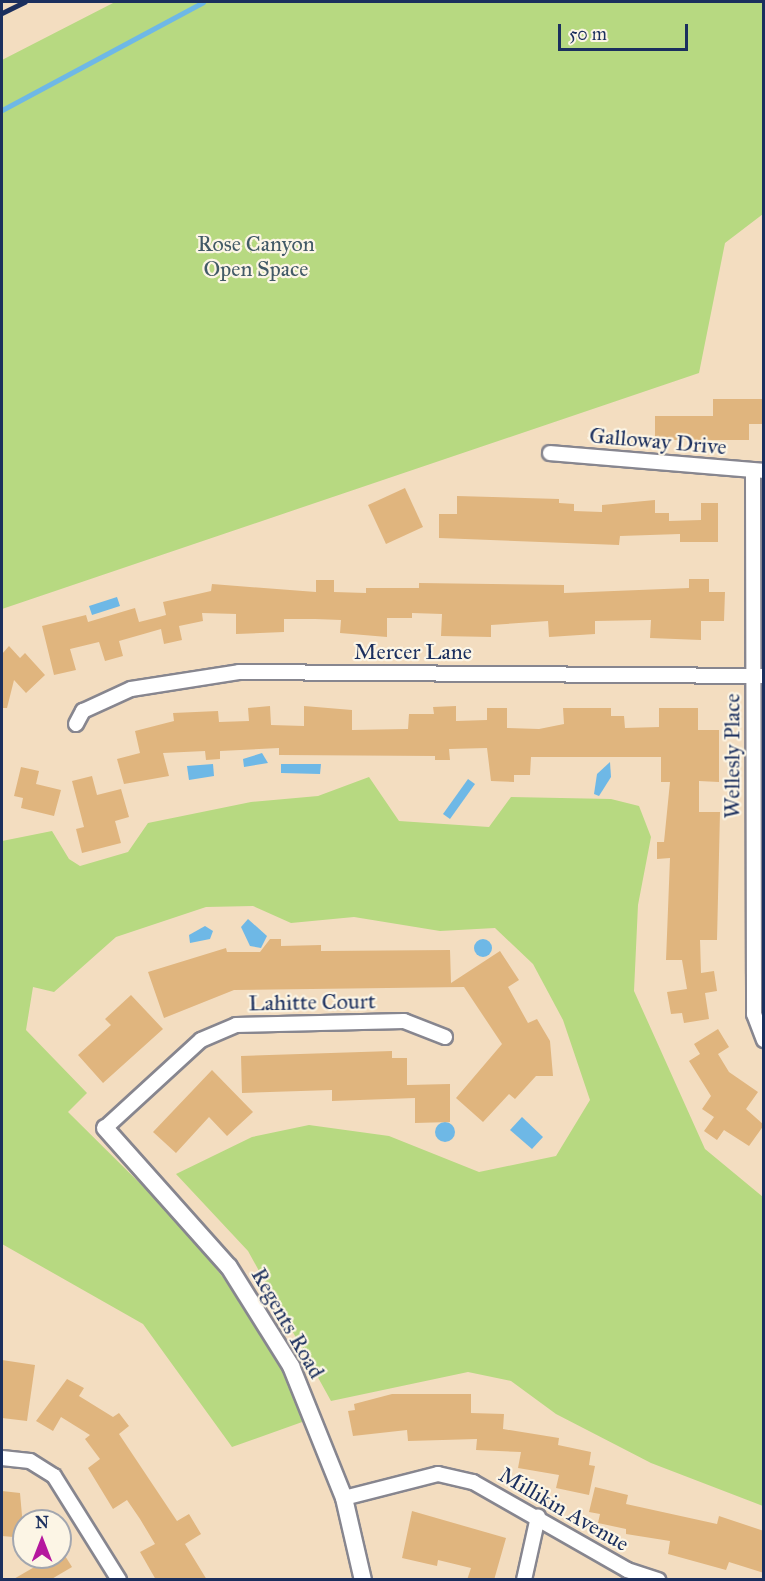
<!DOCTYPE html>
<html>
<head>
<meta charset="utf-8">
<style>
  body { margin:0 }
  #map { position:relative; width:765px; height:1581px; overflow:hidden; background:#f3ddc0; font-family:"IM FELL Great Primer",serif }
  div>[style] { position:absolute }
  .green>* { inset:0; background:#b7d981 }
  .water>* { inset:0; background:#6eb8e6 }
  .round { border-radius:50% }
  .stream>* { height:5px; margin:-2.5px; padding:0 2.5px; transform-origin:2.5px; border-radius:2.5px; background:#6eb8e6 }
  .building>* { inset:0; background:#e0b57e }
  .roads { filter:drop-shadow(2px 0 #87868f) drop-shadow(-2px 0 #87868f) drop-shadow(0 2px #87868f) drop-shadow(0 -2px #87868f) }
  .minor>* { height:14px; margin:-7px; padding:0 7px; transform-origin:7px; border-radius:7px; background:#fff }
  .tertiary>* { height:16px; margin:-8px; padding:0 8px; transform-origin:8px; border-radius:8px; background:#fff }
  .rail>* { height:4.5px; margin:-2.25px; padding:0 2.25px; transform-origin:2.25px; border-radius:2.25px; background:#1b2f5e }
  span { translate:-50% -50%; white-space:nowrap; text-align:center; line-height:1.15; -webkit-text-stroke:4.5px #fcf5e5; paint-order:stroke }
  .park-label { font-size:22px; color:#425a67 }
  .street-label { font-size:22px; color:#1b2f5e }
  .frame { position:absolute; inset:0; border:3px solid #1b2f5e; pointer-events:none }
  .north { position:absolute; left:12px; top:1509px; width:60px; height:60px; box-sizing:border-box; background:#fcf5e5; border:2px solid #a2a6af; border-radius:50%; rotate:0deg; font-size:16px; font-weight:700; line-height:24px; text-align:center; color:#1b2f5e }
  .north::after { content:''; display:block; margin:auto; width:21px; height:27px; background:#b5179e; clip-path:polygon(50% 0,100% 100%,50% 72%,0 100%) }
  .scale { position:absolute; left:558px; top:24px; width:130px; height:27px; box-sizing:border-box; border:3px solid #1b2f5e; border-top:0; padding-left:8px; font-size:18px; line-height:21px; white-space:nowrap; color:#1b2f5e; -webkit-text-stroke:4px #fcf5e5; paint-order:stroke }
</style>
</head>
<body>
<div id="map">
  <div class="green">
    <i style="clip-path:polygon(115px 2px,763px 2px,763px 214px,725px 243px,699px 373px,2px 609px,2px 60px)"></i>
    <i style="clip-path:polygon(369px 777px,399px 821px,489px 827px,511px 797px,611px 799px,639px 806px,651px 837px,638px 905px,634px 991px,705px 1149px,763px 1197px,763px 1506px,651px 1463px,556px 1414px,511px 1381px,468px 1372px,331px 1401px,248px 1251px,176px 1174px,252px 1137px,309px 1125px,389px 1136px,479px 1172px,556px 1156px,590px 1100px,563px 1020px,533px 964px,495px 928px,440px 931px,354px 917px,291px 923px,253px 906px,206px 907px,116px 937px,54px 992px,33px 987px,26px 1030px,87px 1093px,68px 1112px,182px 1225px,236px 1294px,281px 1367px,305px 1421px,232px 1447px,143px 1324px,2px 1244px,2px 841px,52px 831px,69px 859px,80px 866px,128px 852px,148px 823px,251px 802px,318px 796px)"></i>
  </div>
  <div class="water">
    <i style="clip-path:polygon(117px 597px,120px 606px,92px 615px,89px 606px)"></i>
    <i style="clip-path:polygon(262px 753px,268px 763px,244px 767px,243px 759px)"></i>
    <i style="clip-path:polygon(610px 762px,611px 777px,599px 796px,594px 794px,597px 774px)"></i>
    <i style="clip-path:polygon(213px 764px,214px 776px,189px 780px,187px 766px)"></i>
    <i style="clip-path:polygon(281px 764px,321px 764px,320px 774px,281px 773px)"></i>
    <i style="clip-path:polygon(468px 779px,475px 784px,450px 819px,443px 814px)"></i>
    <i style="clip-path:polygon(248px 919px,267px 936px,261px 948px,250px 946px,241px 927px)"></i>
    <i style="clip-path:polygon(205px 926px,213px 931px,210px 939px,190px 943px,189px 935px)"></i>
    <i class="round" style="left:474px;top:939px;width:18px;height:18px"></i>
    <i style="clip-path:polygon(522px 1117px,543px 1137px,532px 1149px,510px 1130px)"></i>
    <i class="round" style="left:435px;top:1122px;width:20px;height:20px"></i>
  </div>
  <div class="stream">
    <i style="left:2px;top:110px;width:228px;rotate:-28.2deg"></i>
  </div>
  <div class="building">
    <i style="clip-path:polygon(713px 399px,764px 399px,764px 424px,749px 424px,749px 440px,655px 440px,655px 416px,713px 416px)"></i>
    <i style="clip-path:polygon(405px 488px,423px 527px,386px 544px,368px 505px)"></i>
    <i style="clip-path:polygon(457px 496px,559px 499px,559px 503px,574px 504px,574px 511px,602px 512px,602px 505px,655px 500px,655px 513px,669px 513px,669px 521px,701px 520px,701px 503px,718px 503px,718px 542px,680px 542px,680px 534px,620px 536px,619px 545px,439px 538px,439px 514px,457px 514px)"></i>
    <i style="clip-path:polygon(689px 579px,709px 579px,709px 592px,725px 592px,724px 621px,701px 621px,701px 640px,650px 638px,651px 620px,595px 621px,595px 634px,549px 637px,548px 621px,491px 625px,491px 637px,441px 636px,442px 614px,412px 613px,412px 618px,387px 618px,387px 637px,340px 633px,341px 620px,315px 619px,284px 619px,284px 632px,236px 634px,236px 614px,202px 613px,203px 621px,179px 626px,182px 640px,164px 644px,161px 629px,119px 641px,123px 656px,105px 661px,99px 642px,70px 649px,76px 670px,54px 675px,42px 626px,86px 615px,88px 622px,135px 608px,139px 622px,159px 617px,166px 615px,163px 602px,211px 591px,212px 584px,316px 592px,316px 580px,334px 580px,334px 592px,366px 593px,366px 588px,419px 588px,419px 583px,564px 585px,564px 593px,689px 588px)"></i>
    <i style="clip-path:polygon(9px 646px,20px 658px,25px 653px,45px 675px,26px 693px,14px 680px,7px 708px,2px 708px,2px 654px)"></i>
    <i style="clip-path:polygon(270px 706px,271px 725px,304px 726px,304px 706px,352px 710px,352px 730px,408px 729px,409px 714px,434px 714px,433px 707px,456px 706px,456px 721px,487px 720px,487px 708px,507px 708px,507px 728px,539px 729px,564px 724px,563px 708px,611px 708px,611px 716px,624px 716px,625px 728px,659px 727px,659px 708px,698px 708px,698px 730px,719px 730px,719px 782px,699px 781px,699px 812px,720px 812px,717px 940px,700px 940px,701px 973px,714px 971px,717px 991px,705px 993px,709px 1019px,684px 1023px,682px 1013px,671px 1014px,667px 992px,687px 989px,682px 960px,666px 960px,670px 858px,657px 859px,657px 842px,664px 842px,670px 782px,661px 782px,661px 757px,531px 757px,530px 775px,514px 775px,514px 782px,491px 781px,487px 748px,449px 749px,450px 760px,435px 760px,435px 756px,279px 755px,279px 748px,220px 751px,220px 759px,206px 760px,205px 751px,163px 753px,169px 776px,124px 784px,117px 759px,140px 753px,135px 731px,174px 721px,173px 713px,218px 711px,219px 722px,249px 721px,248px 708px)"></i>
    <i style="clip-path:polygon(21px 767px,39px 771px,36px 784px,61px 790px,54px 816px,21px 808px,23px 798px,14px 796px)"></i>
    <i style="clip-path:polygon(92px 776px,97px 795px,121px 789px,129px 817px,115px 821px,121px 843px,82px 853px,76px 829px,84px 827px,72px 781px)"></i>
    <i style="clip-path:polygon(270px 939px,281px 939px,281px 946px,321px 945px,321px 951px,450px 950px,451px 983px,500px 951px,519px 980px,508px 987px,528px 1023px,537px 1019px,550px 1041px,553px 1076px,536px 1076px,515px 1099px,509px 1094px,483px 1122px,456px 1098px,502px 1044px,464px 987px,234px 990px,164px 1018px,148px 972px,226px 948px,227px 952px,260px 952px)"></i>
    <i style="clip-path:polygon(131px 995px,163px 1029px,103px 1083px,78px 1055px,111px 1025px,105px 1019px)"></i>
    <i style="clip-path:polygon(718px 1029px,729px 1047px,718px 1054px,729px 1072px,758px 1092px,746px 1109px,764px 1125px,749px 1146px,724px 1130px,717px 1140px,704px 1131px,714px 1117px,702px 1109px,711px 1096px,689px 1061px,700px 1054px,694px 1044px)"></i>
    <i style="clip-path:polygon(392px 1051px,392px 1058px,407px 1058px,407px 1085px,450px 1084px,450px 1122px,415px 1123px,415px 1098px,332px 1101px,332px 1090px,242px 1093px,241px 1056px)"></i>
    <i style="clip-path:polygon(212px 1070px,253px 1112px,227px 1136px,209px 1117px,176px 1153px,153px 1132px)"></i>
    <i style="clip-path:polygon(2px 1360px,35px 1365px,27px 1421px,2px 1418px)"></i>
    <i style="clip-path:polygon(67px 1379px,84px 1388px,79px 1396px,113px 1417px,119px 1413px,129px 1426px,119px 1434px,177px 1521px,189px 1514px,201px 1534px,185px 1544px,207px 1580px,156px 1580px,140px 1552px,155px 1544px,140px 1519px,127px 1500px,113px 1509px,88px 1468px,100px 1459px,85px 1439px,90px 1435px,61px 1417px,53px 1431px,36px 1421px)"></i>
    <i style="clip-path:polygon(392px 1394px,471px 1394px,471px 1413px,504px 1414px,503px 1429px,559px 1438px,558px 1445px,591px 1452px,589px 1465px,595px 1466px,589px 1495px,556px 1488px,559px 1475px,518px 1468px,521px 1452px,476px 1450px,477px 1439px,408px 1441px,407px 1430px,353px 1436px,348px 1411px,355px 1410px,354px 1404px)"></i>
    <i style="clip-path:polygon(595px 1487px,628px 1495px,626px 1504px,717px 1524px,719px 1516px,764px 1531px,764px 1573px,729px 1562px,726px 1570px,668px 1554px,670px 1541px,626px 1534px,626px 1529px,598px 1523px,600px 1514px,589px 1512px)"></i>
    <i style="clip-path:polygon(2px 1491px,20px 1493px,24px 1538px,2px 1536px)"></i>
    <i style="clip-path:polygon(412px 1511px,506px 1538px,494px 1580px,467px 1580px,471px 1568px,438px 1560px,437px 1566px,402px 1558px)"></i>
    <i style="clip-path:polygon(62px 1551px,72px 1567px,50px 1580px,12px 1580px)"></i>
  </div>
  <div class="roads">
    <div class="minor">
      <i style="left:550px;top:453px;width:215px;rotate:4.8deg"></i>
      <i style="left:753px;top:471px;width:543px;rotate:89.89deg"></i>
      <i style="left:754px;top:1014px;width:28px;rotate:69deg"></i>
      <i style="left:76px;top:724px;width:15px;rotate:-62deg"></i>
      <i style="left:83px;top:711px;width:53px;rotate:-24.6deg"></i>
      <i style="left:131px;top:689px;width:109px;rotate:-8.9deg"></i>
      <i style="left:239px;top:672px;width:525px;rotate:0.44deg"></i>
      <i style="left:105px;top:1128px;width:130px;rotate:-42.5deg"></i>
      <i style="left:201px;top:1040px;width:38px;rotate:-23deg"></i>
      <i style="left:236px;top:1025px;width:168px;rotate:-1.4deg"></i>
      <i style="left:404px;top:1021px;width:44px;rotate:21.3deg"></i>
      <i style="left:2px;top:1458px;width:28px;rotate:6deg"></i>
      <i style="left:30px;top:1461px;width:28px;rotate:32deg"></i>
      <i style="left:54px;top:1476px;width:123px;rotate:58deg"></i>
      <i style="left:344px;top:1498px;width:97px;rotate:-14.3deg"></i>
      <i style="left:438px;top:1474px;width:36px;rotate:13deg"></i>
      <i style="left:473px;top:1482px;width:177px;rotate:29.7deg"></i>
      <i style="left:627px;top:1570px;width:33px;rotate:18deg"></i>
      <i style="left:524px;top:1580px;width:65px;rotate:-77.5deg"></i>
    </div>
    <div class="tertiary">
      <i style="left:105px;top:1128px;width:186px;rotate:48.3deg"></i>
      <i style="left:229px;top:1267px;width:117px;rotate:57.9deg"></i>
      <i style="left:291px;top:1366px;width:142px;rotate:68.1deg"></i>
      <i style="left:344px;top:1498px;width:84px;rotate:77deg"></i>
    </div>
  </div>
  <div class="rail">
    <i style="left:2px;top:13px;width:25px;rotate:-26deg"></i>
  </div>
  <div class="park-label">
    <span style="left:256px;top:256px">Rose Canyon<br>Open Space</span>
  </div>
  <div class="street-label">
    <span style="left:658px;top:441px;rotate:5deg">Galloway Drive</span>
    <span style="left:413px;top:652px">Mercer Lane</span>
    <span style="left:732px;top:756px;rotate:-90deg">Wellesly Place</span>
    <span style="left:312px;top:1002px;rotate:-1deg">Lahitte Court</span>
    <span style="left:288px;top:1323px;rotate:60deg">Regents Road</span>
    <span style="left:564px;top:1509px;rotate:30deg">Millikin Avenue</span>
  </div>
  <div class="frame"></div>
  <div class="north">N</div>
  <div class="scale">50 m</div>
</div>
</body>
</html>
